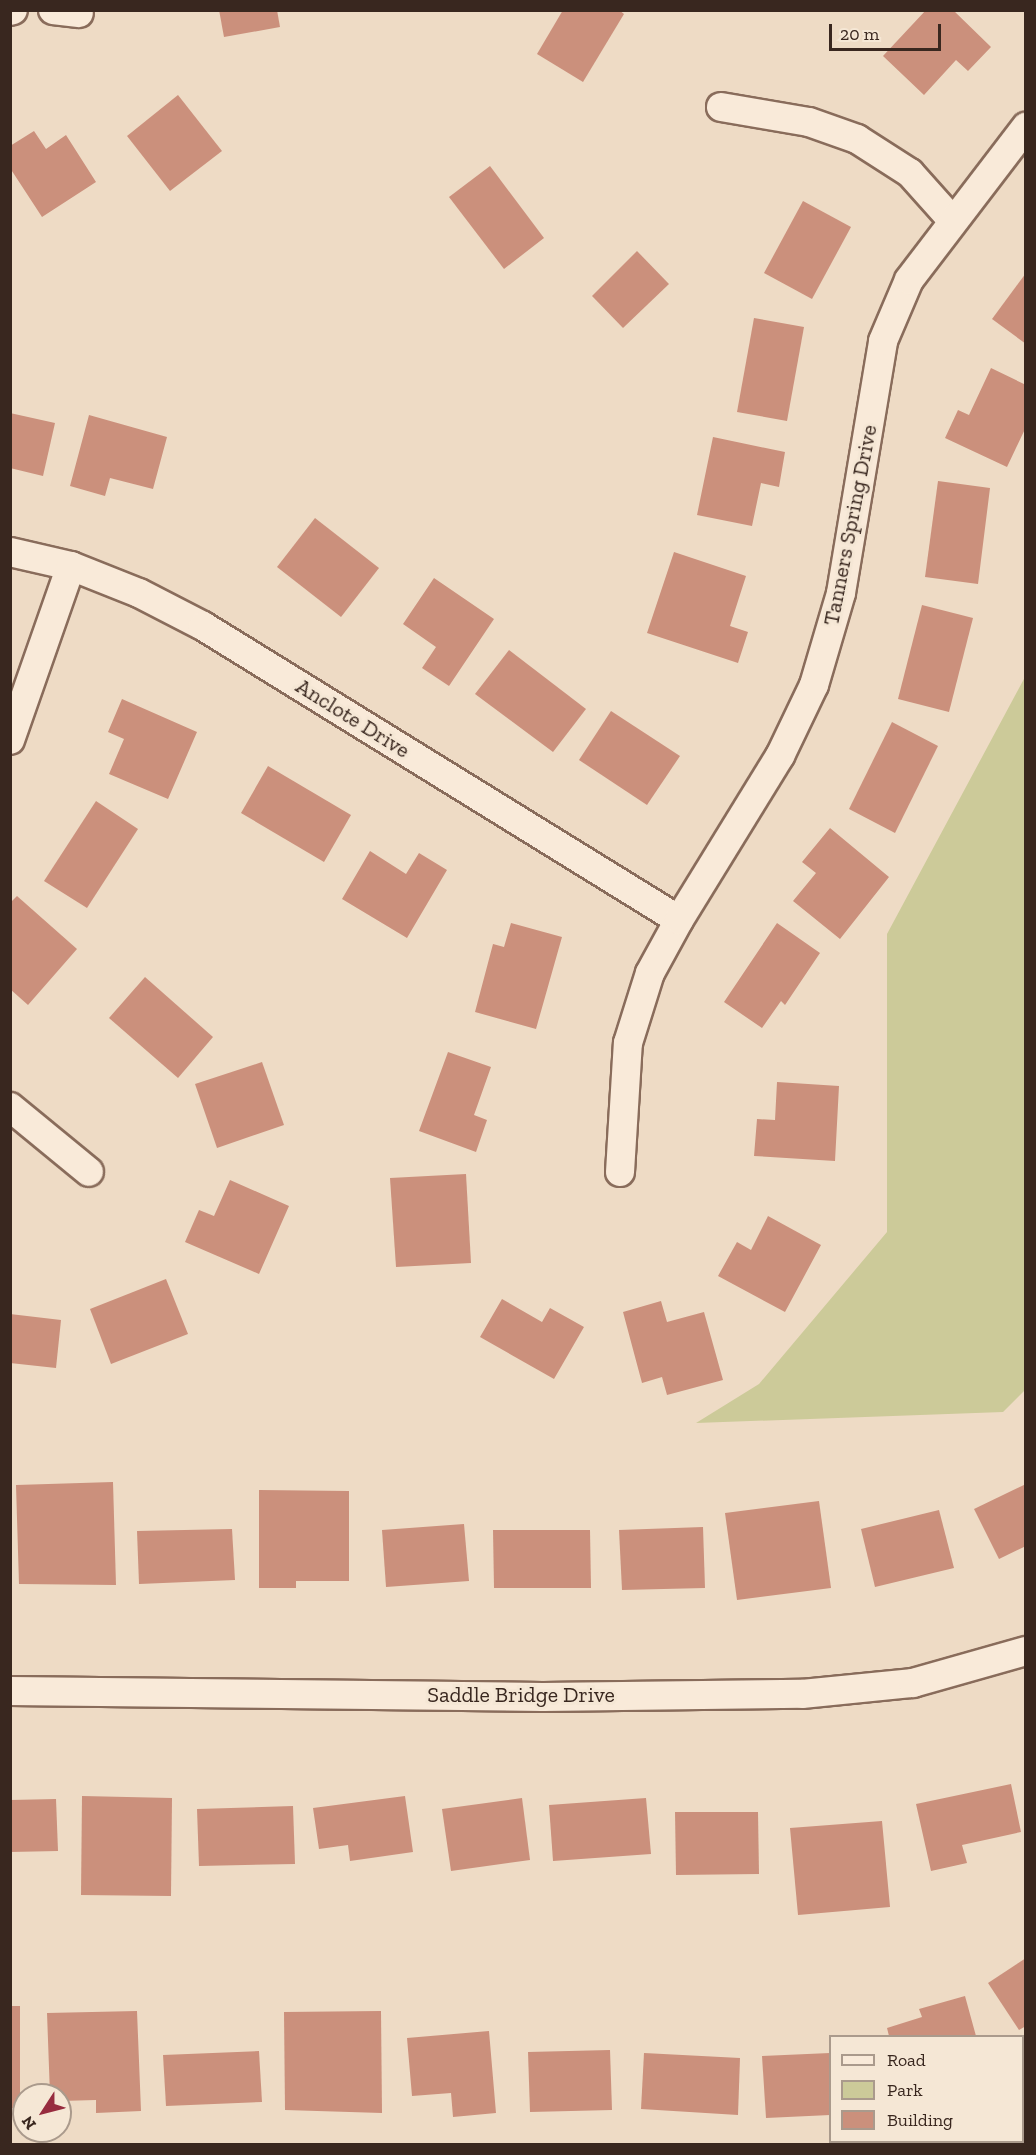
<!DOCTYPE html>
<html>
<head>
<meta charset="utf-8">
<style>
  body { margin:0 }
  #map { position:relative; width:1036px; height:2155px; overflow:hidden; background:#eedbc5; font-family:"Zilla Slab",serif }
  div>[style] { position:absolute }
  .green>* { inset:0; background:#ccca99 }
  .building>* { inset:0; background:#cb907c }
  .roads { filter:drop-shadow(2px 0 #896c5b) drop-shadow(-2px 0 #896c5b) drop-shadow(0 2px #896c5b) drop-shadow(0 -2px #896c5b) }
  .minor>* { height:28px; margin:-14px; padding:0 14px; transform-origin:14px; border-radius:14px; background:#f9ead9 }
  span { translate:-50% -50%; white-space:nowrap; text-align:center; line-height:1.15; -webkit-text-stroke:6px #f5e7d5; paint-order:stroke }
  .street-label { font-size:22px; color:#39271f }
  .frame { position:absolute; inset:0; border:12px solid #39271f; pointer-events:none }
  .legend { position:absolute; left:829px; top:2035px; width:195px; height:108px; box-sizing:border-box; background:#f5e7d5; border:2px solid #aa9a8c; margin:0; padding:8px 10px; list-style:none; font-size:18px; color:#39271f }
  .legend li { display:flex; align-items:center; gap:12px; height:30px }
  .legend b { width:30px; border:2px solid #aa9a8c }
  .north { position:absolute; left:12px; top:2083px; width:60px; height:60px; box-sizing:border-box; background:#f5e7d5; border:2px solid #aa9a8c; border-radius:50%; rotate:234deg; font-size:16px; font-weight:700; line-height:24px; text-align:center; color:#39271f }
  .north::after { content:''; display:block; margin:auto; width:21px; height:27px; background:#972c3f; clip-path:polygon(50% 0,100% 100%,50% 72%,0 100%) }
  .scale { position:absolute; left:829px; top:24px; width:112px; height:27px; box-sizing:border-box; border:3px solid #39271f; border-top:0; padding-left:8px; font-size:18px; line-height:21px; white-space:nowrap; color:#39271f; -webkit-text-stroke:4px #f5e7d5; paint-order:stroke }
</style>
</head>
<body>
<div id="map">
  <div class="green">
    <i style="clip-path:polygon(1025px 677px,1025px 1390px,1003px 1412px,696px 1423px,759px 1384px,887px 1232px,887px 934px)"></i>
  </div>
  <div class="building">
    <i style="clip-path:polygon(219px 10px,277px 10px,280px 27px,224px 37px)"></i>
    <i style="clip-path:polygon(563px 10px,619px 10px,624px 14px,583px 82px,537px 54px)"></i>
    <i style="clip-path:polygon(926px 10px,953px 10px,991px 47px,968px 71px,956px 60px,924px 95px,883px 56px)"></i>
    <i style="clip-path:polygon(178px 95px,222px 151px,170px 191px,127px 136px)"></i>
    <i style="clip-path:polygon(34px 131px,46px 149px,66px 135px,96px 182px,42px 217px,10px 168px,10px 146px)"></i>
    <i style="clip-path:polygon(490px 166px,544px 238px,504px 269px,449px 197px)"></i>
    <i style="clip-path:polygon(803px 201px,851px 227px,812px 299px,764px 273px)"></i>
    <i style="clip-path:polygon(637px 251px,669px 284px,623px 328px,592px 296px)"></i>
    <i style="clip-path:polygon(1026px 273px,1026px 344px,992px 319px)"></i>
    <i style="clip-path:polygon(754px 318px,804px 327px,787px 421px,737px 412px)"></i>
    <i style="clip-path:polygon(991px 368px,1026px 385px,1026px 427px,1007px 467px,945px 438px,958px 410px,969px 415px)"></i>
    <i style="clip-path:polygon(10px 413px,55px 423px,43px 476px,10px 468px)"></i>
    <i style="clip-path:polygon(89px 415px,167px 437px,153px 489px,110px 478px,105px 496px,70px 486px)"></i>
    <i style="clip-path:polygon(713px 437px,785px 452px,779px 487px,761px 483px,752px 526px,697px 515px)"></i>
    <i style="clip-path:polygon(938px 481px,990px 488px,978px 584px,925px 577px)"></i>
    <i style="clip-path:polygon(315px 518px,379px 568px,341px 617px,277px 567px)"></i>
    <i style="clip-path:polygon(674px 552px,746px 576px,730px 626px,748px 632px,738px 663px,647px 633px)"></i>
    <i style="clip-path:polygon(434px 578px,494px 619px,449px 686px,422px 668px,436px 647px,403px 624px)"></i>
    <i style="clip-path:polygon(922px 605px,973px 618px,949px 712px,898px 699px)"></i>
    <i style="clip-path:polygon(509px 650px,586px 709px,553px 752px,475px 694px)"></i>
    <i style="clip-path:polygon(122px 699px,197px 732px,168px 799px,109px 774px,124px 739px,108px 732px)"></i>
    <i style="clip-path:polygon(611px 711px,680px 756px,647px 805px,579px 760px)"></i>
    <i style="clip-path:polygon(892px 722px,938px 746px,895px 833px,849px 809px)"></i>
    <i style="clip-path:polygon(268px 766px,351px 815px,324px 862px,241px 813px)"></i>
    <i style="clip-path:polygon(96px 801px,138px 829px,87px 908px,44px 881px)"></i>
    <i style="clip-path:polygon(830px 828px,889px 877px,840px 939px,793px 901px,816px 873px,802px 862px)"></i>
    <i style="clip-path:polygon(370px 851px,406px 874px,419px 853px,447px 870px,407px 938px,342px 899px)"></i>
    <i style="clip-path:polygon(17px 896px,77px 949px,28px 1005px,10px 989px,10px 903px)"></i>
    <i style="clip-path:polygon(511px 923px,562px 937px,536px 1029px,475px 1012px,493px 944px,504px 947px)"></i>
    <i style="clip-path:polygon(777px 923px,820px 953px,785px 1005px,781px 1001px,762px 1028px,724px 1002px)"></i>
    <i style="clip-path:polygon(145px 977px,213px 1037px,178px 1078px,109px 1018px)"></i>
    <i style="clip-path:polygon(448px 1052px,491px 1067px,474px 1115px,487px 1120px,476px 1152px,419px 1131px)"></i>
    <i style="clip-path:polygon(262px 1062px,284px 1125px,217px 1148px,195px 1084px)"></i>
    <i style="clip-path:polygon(777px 1082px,839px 1086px,835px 1161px,754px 1156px,757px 1119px,775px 1120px)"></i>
    <i style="clip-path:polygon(466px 1174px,471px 1263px,396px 1267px,390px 1178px)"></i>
    <i style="clip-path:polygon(230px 1180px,289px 1206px,259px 1274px,185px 1242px,199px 1210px,214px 1216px)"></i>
    <i style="clip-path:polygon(768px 1216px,821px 1245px,785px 1312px,718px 1276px,737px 1242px,751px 1250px)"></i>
    <i style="clip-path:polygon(166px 1279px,188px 1334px,111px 1364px,90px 1309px)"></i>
    <i style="clip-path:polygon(502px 1299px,542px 1322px,550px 1308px,584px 1327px,554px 1379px,480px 1337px)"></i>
    <i style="clip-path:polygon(661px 1301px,667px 1322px,704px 1312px,723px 1380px,667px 1395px,662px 1377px,642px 1383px,623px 1312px)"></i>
    <i style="clip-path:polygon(10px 1314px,61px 1320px,56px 1368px,10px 1363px)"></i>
    <i style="clip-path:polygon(113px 1482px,116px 1585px,19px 1584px,16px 1485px)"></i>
    <i style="clip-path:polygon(1026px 1484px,1026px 1546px,999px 1559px,974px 1509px)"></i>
    <i style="clip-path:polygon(259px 1490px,349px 1491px,349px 1581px,296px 1581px,296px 1588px,259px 1588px)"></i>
    <i style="clip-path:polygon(819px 1501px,831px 1588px,737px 1600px,725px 1513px)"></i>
    <i style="clip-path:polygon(939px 1510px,954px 1568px,875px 1587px,861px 1529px)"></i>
    <i style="clip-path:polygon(464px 1524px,469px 1581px,386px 1587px,382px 1530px)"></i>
    <i style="clip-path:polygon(703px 1527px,705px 1588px,622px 1590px,619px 1530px)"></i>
    <i style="clip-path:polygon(232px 1529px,235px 1580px,139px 1584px,137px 1531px)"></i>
    <i style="clip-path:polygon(493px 1530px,590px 1530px,591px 1588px,494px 1588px)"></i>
    <i style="clip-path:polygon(1011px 1784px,1021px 1832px,962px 1845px,967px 1863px,931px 1871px,916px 1804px)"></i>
    <i style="clip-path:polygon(82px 1796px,172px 1798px,171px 1896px,81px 1895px)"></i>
    <i style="clip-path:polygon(405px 1796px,413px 1852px,350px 1861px,348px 1845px,319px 1849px,313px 1808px)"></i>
    <i style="clip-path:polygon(522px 1798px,530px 1860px,451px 1871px,442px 1809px)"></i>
    <i style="clip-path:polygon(646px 1798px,651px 1854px,553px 1861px,549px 1805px)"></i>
    <i style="clip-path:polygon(56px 1799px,58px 1851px,10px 1852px,10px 1800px)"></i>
    <i style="clip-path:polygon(293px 1806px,295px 1864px,199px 1866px,197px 1809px)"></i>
    <i style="clip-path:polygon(675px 1812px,758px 1812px,759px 1874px,676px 1875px)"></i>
    <i style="clip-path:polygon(882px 1821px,890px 1907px,798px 1915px,790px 1828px)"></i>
    <i style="clip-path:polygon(1026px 1958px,1026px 2026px,1019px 2030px,988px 1983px)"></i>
    <i style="clip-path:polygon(965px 1996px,976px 2036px,889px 2036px,887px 2028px,922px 2017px,919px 2009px)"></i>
    <i style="clip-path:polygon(10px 2006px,20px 2006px,20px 2108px,10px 2108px)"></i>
    <i style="clip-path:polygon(137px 2011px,141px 2111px,96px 2113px,96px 2100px,60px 2101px,60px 2095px,50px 2095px,47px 2013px)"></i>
    <i style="clip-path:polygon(381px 2011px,382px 2113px,285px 2110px,284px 2012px)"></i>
    <i style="clip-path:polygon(489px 2031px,496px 2113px,453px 2117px,451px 2093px,412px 2096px,407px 2038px)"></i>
    <i style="clip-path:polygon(610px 2050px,612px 2110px,530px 2112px,528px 2052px)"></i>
    <i style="clip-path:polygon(259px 2051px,262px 2102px,166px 2106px,163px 2055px)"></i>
    <i style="clip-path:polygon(644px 2053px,740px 2058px,738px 2115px,641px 2109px)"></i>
    <i style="clip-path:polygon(830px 2053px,830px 2115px,766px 2118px,762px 2056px)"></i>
  </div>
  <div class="roads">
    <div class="minor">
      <i style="left:53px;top:10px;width:26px;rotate:7deg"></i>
      <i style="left:10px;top:11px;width:3px;rotate:-18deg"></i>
      <i style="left:721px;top:107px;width:89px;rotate:9.7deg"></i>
      <i style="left:809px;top:122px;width:51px;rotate:19.5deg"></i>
      <i style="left:857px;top:139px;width:63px;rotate:32.7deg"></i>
      <i style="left:910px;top:173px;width:63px;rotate:48.2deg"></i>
      <i style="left:10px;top:552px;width:63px;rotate:12.9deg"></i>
      <i style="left:71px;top:566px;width:73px;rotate:21.7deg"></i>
      <i style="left:139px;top:593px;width:72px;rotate:27.3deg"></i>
      <i style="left:203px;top:626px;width:559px;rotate:31.7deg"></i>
      <i style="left:10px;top:740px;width:184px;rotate:-70.7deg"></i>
      <i style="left:10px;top:1107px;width:102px;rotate:39.4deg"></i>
      <i style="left:620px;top:1172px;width:129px;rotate:-86.5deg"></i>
      <i style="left:628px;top:1043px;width:73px;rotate:-72.6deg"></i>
      <i style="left:650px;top:973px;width:60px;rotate:-61.3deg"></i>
      <i style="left:679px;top:920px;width:193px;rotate:-58.4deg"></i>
      <i style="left:780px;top:756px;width:79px;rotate:-64.4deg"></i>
      <i style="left:814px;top:685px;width:96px;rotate:-73.6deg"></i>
      <i style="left:841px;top:593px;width:255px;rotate:-80.5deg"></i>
      <i style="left:883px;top:341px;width:66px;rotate:-66.9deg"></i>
      <i style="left:909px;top:280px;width:193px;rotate:-52.6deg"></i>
      <i style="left:10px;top:1691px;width:533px;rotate:0.64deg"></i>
      <i style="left:543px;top:1697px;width:259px;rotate:-0.7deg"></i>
      <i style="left:802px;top:1694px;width:112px;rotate:-5.7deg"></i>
      <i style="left:913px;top:1683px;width:117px;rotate:-15.8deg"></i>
    </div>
  </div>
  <div class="street-label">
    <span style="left:850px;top:525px;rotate:-79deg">Tanners Spring Drive</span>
    <span style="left:353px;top:718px;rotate:32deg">Anclote Drive</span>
    <span style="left:521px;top:1695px">Saddle Bridge Drive</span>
  </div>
  <div class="frame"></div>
  <ul class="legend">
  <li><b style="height:8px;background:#f9ead9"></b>Road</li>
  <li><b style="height:16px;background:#ccca99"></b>Park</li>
  <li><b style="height:16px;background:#cb907c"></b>Building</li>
  </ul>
  <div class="north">N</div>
  <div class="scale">20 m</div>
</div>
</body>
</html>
